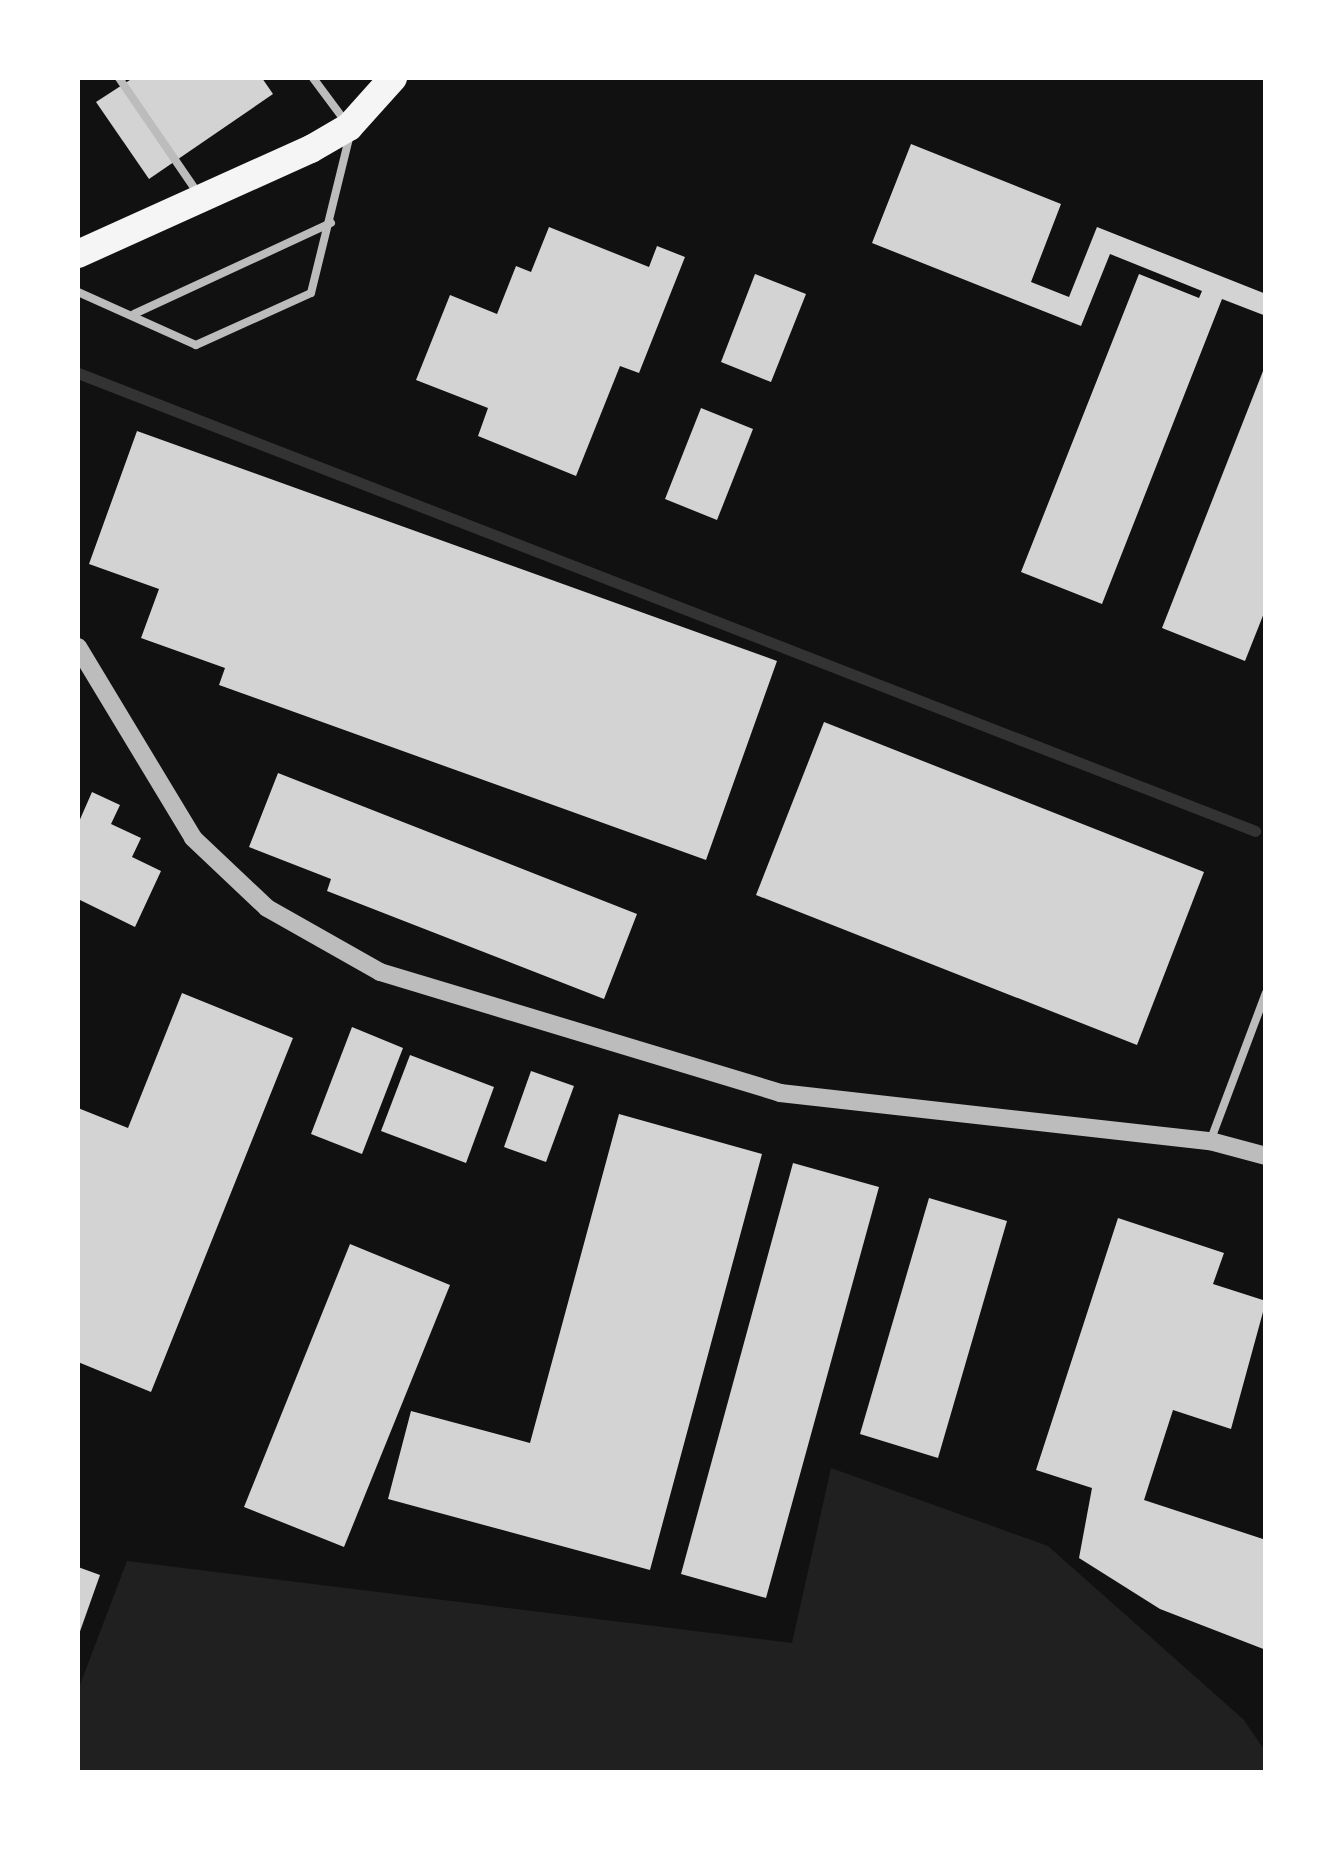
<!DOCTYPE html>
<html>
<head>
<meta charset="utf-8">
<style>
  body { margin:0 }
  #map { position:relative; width:1343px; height:1850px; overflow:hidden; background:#111; font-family:Manrope,sans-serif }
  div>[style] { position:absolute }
  .green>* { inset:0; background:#202020 }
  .stream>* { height:11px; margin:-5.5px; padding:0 5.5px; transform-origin:5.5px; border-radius:5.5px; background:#333 }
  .building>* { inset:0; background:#d3d3d3 }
  .service>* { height:8px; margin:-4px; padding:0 4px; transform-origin:4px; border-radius:4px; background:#bcbcbc }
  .tertiary>* { height:18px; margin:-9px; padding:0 9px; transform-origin:9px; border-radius:9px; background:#bcbcbc }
  .trunk>* { height:28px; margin:-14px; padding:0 14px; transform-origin:14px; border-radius:14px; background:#f5f5f5 }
  span { translate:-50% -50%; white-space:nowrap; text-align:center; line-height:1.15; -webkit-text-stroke:8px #fff; paint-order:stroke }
  .frame { position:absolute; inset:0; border:80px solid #fff; pointer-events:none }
</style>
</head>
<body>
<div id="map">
  <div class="green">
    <i style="clip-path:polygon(831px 1468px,1048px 1546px,1244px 1720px,1265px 1751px,1265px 1772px,78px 1772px,78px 1690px,127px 1561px,792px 1643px)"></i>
  </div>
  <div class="stream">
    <i style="left:78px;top:373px;width:1263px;rotate:21.26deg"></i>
  </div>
  <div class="building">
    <i style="clip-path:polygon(133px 78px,262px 78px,273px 94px,149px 179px,96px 102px)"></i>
    <i style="clip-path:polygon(911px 144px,1061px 204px,1031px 282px,1069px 297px,1097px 227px,1266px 294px,1266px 316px,1222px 299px,1102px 604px,1021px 572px,1139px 274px,1199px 298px,1202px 291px,1110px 254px,1081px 326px,872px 243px)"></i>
    <i style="clip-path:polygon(549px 227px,649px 267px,657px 246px,685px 257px,639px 373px,620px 366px,576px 476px,478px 436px,488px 408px,416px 380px,450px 295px,497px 314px,516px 266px,531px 272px)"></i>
    <i style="clip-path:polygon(755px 274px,806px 294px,771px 382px,721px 362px)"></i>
    <i style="clip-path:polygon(1265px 366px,1266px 608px,1245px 661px,1162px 628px)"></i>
    <i style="clip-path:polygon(701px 408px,753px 429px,717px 520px,665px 499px)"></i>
    <i style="clip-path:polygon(137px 431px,777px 661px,706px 860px,219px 685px,225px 668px,141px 638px,159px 589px,89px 564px)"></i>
    <i style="clip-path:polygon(824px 722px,1204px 872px,1137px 1045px,756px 895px)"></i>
    <i style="clip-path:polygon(278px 773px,637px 914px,604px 999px,327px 891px,331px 879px,249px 847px)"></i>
    <i style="clip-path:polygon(92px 792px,120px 805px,111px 824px,141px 838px,132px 857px,161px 871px,135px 927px,78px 899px,78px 824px)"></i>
    <i style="clip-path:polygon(182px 993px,293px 1038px,151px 1392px,78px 1362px,78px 1108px,128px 1128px)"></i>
    <i style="clip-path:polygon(352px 1027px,403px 1048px,362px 1154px,311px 1134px)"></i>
    <i style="clip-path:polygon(410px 1055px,494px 1087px,466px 1163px,381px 1131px)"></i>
    <i style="clip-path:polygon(531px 1071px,574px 1086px,546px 1162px,504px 1147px)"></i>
    <i style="clip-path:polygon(619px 1114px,762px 1154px,650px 1570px,388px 1499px,411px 1411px,530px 1443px)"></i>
    <i style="clip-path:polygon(793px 1163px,879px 1187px,766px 1598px,681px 1574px)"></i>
    <i style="clip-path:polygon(929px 1198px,1007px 1221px,938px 1458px,860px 1434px)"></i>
    <i style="clip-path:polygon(1118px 1218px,1224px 1253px,1213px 1284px,1266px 1301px,1231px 1429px,1173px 1410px,1144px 1500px,1266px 1540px,1266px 1650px,1160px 1609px,1079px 1558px,1092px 1488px,1036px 1470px)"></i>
    <i style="clip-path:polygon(350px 1244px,450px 1285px,344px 1547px,244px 1507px)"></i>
    <i style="clip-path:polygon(78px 1567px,100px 1575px,78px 1637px)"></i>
  </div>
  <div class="service">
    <i style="left:119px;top:78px;width:138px;rotate:55.6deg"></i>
    <i style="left:313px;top:78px;width:54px;rotate:53.3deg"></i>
    <i style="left:78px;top:292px;width:129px;rotate:24.2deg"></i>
    <i style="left:196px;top:345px;width:126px;rotate:-24.3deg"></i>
    <i style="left:311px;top:293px;width:164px;rotate:-76.2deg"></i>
    <i style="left:134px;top:314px;width:217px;rotate:-24.8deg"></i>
    <i style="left:1211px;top:1139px;width:156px;rotate:-69.4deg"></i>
  </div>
  <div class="tertiary">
    <i style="left:78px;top:647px;width:223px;rotate:58.9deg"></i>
    <i style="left:193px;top:838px;width:102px;rotate:43.4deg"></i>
    <i style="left:267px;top:908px;width:130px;rotate:29.5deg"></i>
    <i style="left:380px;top:972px;width:418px;rotate:16.8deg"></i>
    <i style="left:780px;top:1093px;width:433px;rotate:6.4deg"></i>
    <i style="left:1210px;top:1141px;width:58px;rotate:15deg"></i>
  </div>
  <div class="trunk">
    <i style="left:78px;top:254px;width:256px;rotate:-24.3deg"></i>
    <i style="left:311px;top:149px;width:44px;rotate:-30.1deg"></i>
    <i style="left:349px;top:127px;width:66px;rotate:-48.1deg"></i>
  </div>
  <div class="frame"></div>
</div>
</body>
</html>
